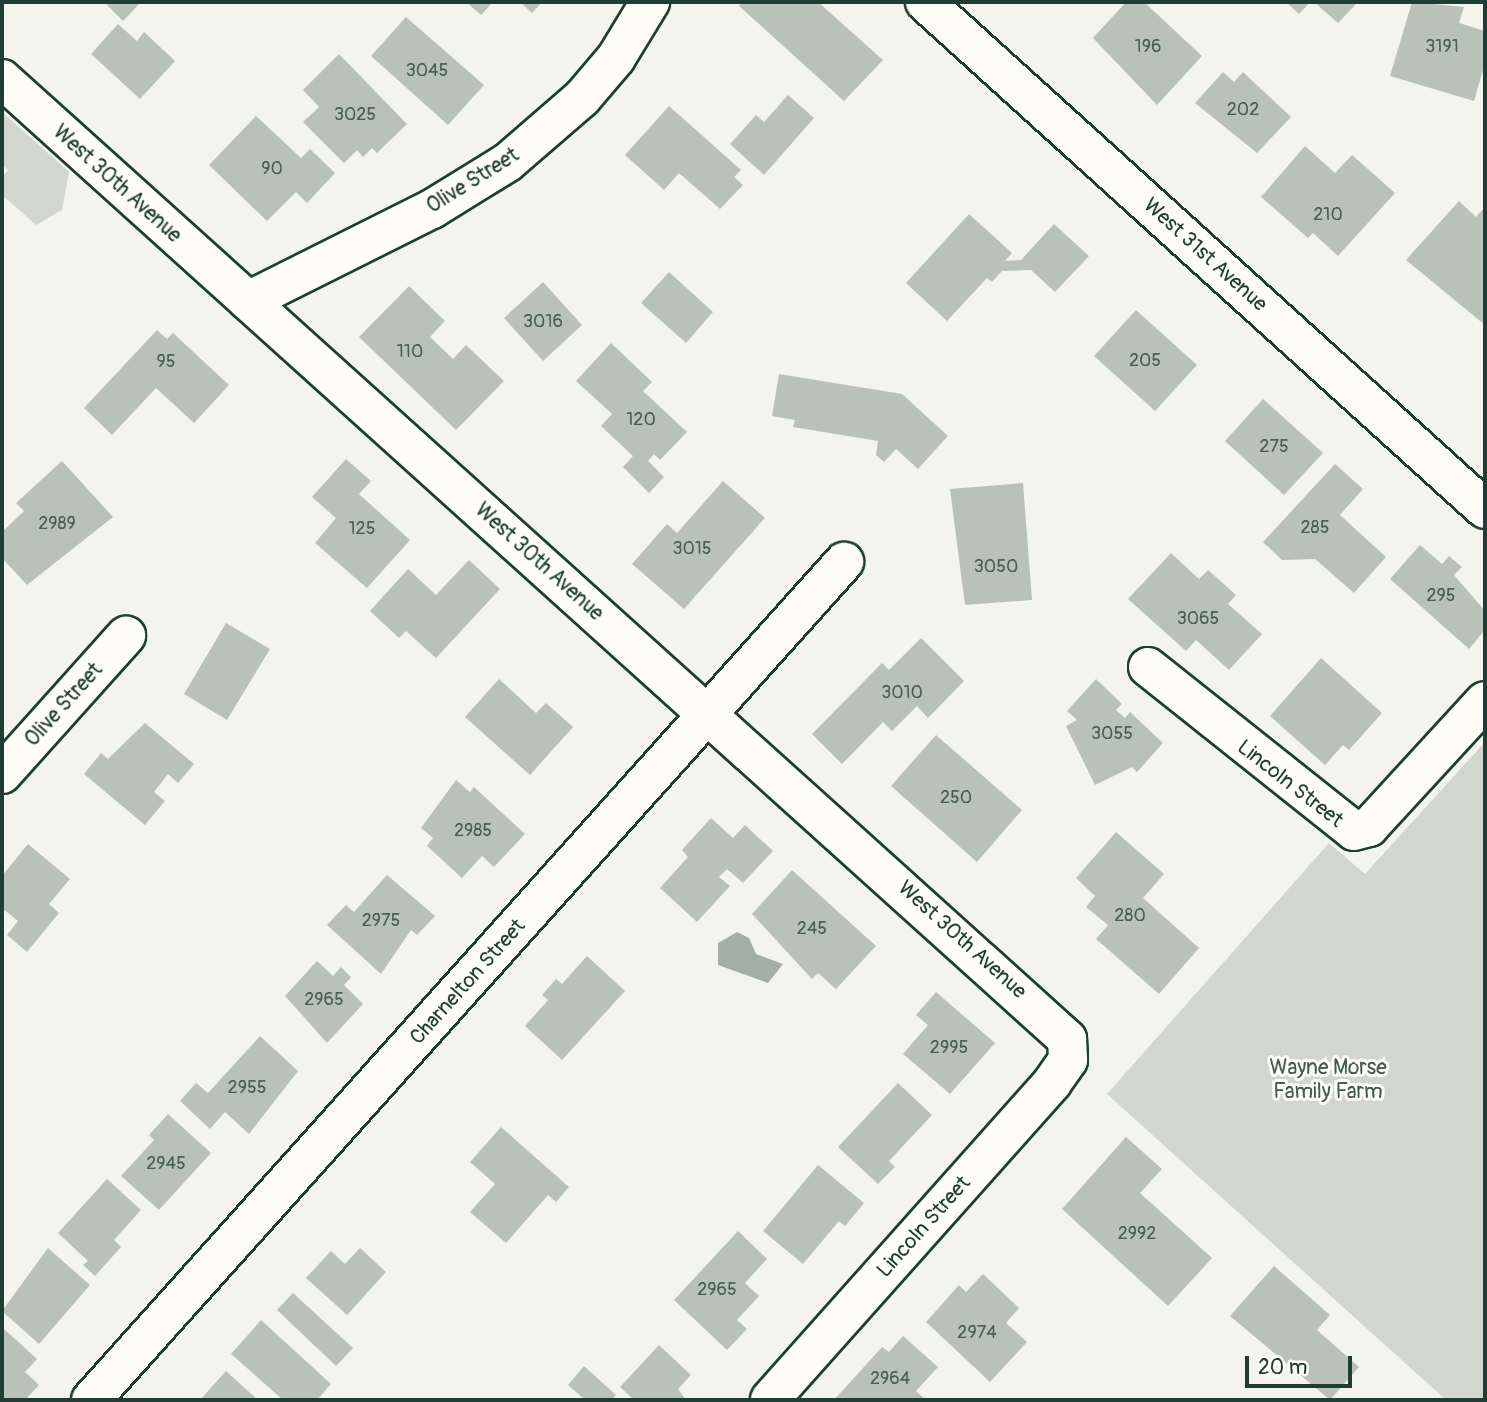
<!DOCTYPE html>
<html>
<head>
<meta charset="utf-8">
<style>
  body { margin:0 }
  #map { position:relative; width:1487px; height:1402px; overflow:hidden; background:#f4f4ef; font-family:Pangolin,sans-serif }
  div>[style] { position:absolute }
  .green>* { inset:0; background:#d1d6d1 }
  .water>* { inset:0; background:#a3aea7 }
  .building>* { inset:0; background:#b9c1bb }
  .roads { filter:drop-shadow(2px 0 #1f3d34) drop-shadow(-2px 0 #1f3d34) drop-shadow(0 2px #1f3d34) drop-shadow(0 -2px #1f3d34) }
  .minor>* { height:38px; margin:-19px; padding:0 19px; transform-origin:19px; border-radius:19px; background:#fdfcf7 }
  span { translate:-50% -50%; white-space:nowrap; text-align:center; line-height:1.15; -webkit-text-stroke:6px #fdfcf7; paint-order:stroke }
  .number-label { font-size:18px; color:#465e56 }
  .number-label span { -webkit-text-stroke-width:0 }
  .street-label { font-size:21px; color:#1f3d34 }
  .park-label { font-size:21px; color:#435c53 }
  .frame { position:absolute; inset:0; border:4px solid #1f3d34; pointer-events:none }
  .scale { position:absolute; left:1245px; top:1356px; width:107px; height:32px; box-sizing:border-box; border:4px solid #1f3d34; border-top:0; padding-left:9px; font-size:21px; line-height:24px; white-space:nowrap; color:#1f3d34; -webkit-text-stroke:5px #fdfcf7; paint-order:stroke }
</style>
</head>
<body>
<div id="map">
  <div class="green">
    <i style="clip-path:polygon(2px 112px,69px 172px,62px 210px,36px 225px,2px 195px,2px 177px,8px 170px,2px 164px)"></i>
    <i style="clip-path:polygon(1485px 742px,1485px 1400px,1446px 1400px,1107px 1094px,1329px 843px,1365px 874px)"></i>
  </div>
  <div class="water">
    <i style="clip-path:polygon(737px 932px,749px 938px,756px 954px,783px 964px,768px 983px,718px 965px,718px 943px)"></i>
  </div>
  <div class="building">
    <i style="clip-path:polygon(104px 2px,141px 2px,123px 21px)"></i>
    <i style="clip-path:polygon(466px 2px,493px 2px,481px 15px)"></i>
    <i style="clip-path:polygon(520px 2px,542px 2px,532px 13px)"></i>
    <i style="clip-path:polygon(742px 2px,818px 2px,883px 60px,844px 101px,739px 6px)"></i>
    <i style="clip-path:polygon(1126px 2px,1144px 2px,1202px 56px,1157px 105px,1093px 38px)"></i>
    <i style="clip-path:polygon(1286px 2px,1310px 2px,1299px 14px)"></i>
    <i style="clip-path:polygon(1314px 2px,1358px 2px,1338px 23px)"></i>
    <i style="clip-path:polygon(1412px 2px,1464px 7px,1459px 23px,1485px 31px,1485px 63px,1474px 101px,1390px 76px)"></i>
    <i style="clip-path:polygon(406px 17px,484px 85px,448px 125px,371px 56px)"></i>
    <i style="clip-path:polygon(118px 24px,137px 41px,144px 32px,175px 61px,140px 99px,91px 54px)"></i>
    <i style="clip-path:polygon(339px 54px,407px 124px,377px 153px,372px 148px,363px 157px,357px 150px,344px 163px,303px 122px,319px 107px,303px 90px)"></i>
    <i style="clip-path:polygon(1223px 72px,1234px 82px,1243px 72px,1291px 117px,1257px 153px,1195px 103px)"></i>
    <i style="clip-path:polygon(788px 95px,814px 118px,764px 175px,730px 144px,756px 115px,764px 122px)"></i>
    <i style="clip-path:polygon(669px 106px,741px 170px,734px 177px,743px 185px,720px 209px,679px 173px,664px 190px,625px 155px)"></i>
    <i style="clip-path:polygon(256px 116px,301px 158px,310px 149px,335px 173px,307px 203px,296px 192px,267px 221px,209px 165px)"></i>
    <i style="clip-path:polygon(1305px 146px,1335px 173px,1352px 155px,1395px 193px,1338px 256px,1313px 233px,1308px 238px,1261px 197px)"></i>
    <i style="clip-path:polygon(1459px 201px,1476px 217px,1485px 207px,1485px 325px,1406px 260px)"></i>
    <i style="clip-path:polygon(969px 214px,1012px 253px,1005px 261px,1021px 260px,1054px 224px,1089px 256px,1055px 292px,1031px 270px,1002px 271px,992px 282px,987px 278px,947px 321px,906px 283px)"></i>
    <i style="clip-path:polygon(669px 272px,713px 312px,686px 343px,641px 303px)"></i>
    <i style="clip-path:polygon(543px 282px,582px 325px,543px 361px,504px 318px)"></i>
    <i style="clip-path:polygon(409px 286px,445px 321px,430px 337px,453px 359px,466px 345px,504px 381px,456px 430px,359px 337px)"></i>
    <i style="clip-path:polygon(1136px 310px,1197px 365px,1155px 411px,1094px 356px)"></i>
    <i style="clip-path:polygon(157px 330px,167px 339px,173px 333px,229px 385px,194px 423px,156px 388px,112px 435px,84px 408px)"></i>
    <i style="clip-path:polygon(611px 343px,652px 382px,643px 391px,687px 432px,660px 460px,654px 454px,648px 461px,664px 477px,649px 493px,623px 467px,633px 456px,601px 426px,612px 414px,576px 381px)"></i>
    <i style="clip-path:polygon(779px 374px,902px 394px,948px 436px,918px 469px,896px 449px,884px 462px,876px 455px,878px 441px,793px 427px,795px 420px,772px 416px)"></i>
    <i style="clip-path:polygon(1263px 399px,1323px 453px,1284px 495px,1225px 441px)"></i>
    <i style="clip-path:polygon(346px 459px,371px 481px,359px 494px,410px 540px,367px 588px,315px 543px,336px 518px,312px 497px)"></i>
    <i style="clip-path:polygon(62px 461px,113px 517px,27px 585px,2px 558px,2px 532px,24px 511px,16px 503px)"></i>
    <i style="clip-path:polygon(1335px 464px,1363px 489px,1340px 515px,1386px 557px,1354px 593px,1315px 559px,1282px 560px,1263px 542px)"></i>
    <i style="clip-path:polygon(723px 481px,765px 518px,684px 609px,632px 564px,667px 524px,677px 533px)"></i>
    <i style="clip-path:polygon(1023px 483px,1032px 600px,965px 605px,950px 489px)"></i>
    <i style="clip-path:polygon(1420px 545px,1442px 564px,1449px 556px,1462px 567px,1454px 575px,1485px 611px,1485px 630px,1469px 649px,1390px 579px)"></i>
    <i style="clip-path:polygon(1171px 553px,1199px 579px,1208px 570px,1236px 595px,1228px 604px,1262px 634px,1229px 670px,1196px 640px,1186px 651px,1128px 599px)"></i>
    <i style="clip-path:polygon(469px 560px,500px 589px,436px 658px,406px 631px,399px 638px,370px 611px,408px 569px,436px 595px)"></i>
    <i style="clip-path:polygon(226px 623px,270px 649px,227px 720px,184px 694px)"></i>
    <i style="clip-path:polygon(921px 638px,964px 681px,928px 718px,917px 706px,892px 731px,883px 722px,842px 764px,812px 734px,882px 663px,889px 670px)"></i>
    <i style="clip-path:polygon(1321px 658px,1382px 713px,1349px 750px,1343px 745px,1325px 765px,1270px 716px)"></i>
    <i style="clip-path:polygon(499px 679px,536px 713px,546px 703px,573px 727px,530px 775px,465px 717px)"></i>
    <i style="clip-path:polygon(1096px 679px,1122px 704px,1116px 710px,1125px 718px,1130px 712px,1163px 743px,1137px 772px,1132px 767px,1095px 785px,1066px 726px,1077px 720px,1067px 711px)"></i>
    <i style="clip-path:polygon(145px 723px,194px 764px,178px 783px,168px 774px,154px 792px,165px 801px,145px 825px,84px 774px,101px 753px,108px 759px)"></i>
    <i style="clip-path:polygon(936px 735px,1022px 810px,977px 862px,891px 786px)"></i>
    <i style="clip-path:polygon(456px 780px,470px 792px,474px 787px,525px 834px,494px 867px,482px 856px,462px 878px,427px 846px,433px 838px,421px 828px)"></i>
    <i style="clip-path:polygon(711px 818px,733px 838px,745px 825px,773px 851px,743px 883px,727px 869px,719px 877px,730px 886px,697px 922px,660px 888px,688px 857px,682px 850px)"></i>
    <i style="clip-path:polygon(1116px 832px,1164px 874px,1143px 898px,1199px 948px,1159px 994px,1096px 939px,1108px 925px,1086px 907px,1095px 896px,1076px 878px)"></i>
    <i style="clip-path:polygon(28px 844px,70px 879px,49px 904px,59px 913px,27px 952px,7px 935px,18px 921px,2px 908px,2px 876px)"></i>
    <i style="clip-path:polygon(792px 870px,876px 946px,836px 989px,818px 973px,812px 979px,752px 914px)"></i>
    <i style="clip-path:polygon(387px 875px,435px 916px,417px 935px,411px 930px,381px 974px,327px 925px,346px 905px,354px 912px)"></i>
    <i style="clip-path:polygon(587px 956px,625px 991px,562px 1060px,525px 1026px,548px 1000px,542px 995px,556px 979px,562px 984px)"></i>
    <i style="clip-path:polygon(317px 961px,333px 976px,341px 967px,351px 977px,344px 985px,363px 1004px,327px 1043px,285px 996px)"></i>
    <i style="clip-path:polygon(936px 992px,995px 1043px,950px 1094px,903px 1054px,928px 1025px,916px 1015px)"></i>
    <i style="clip-path:polygon(260px 1036px,298px 1071px,249px 1134px,225px 1112px,210px 1129px,180px 1101px,196px 1083px,208px 1093px)"></i>
    <i style="clip-path:polygon(898px 1083px,932px 1115px,889px 1161px,895px 1167px,878px 1184px,838px 1147px)"></i>
    <i style="clip-path:polygon(168px 1114px,211px 1153px,159px 1210px,121px 1176px,154px 1140px,149px 1135px)"></i>
    <i style="clip-path:polygon(501px 1127px,569px 1187px,556px 1202px,548px 1195px,506px 1243px,470px 1212px,495px 1184px,470px 1162px)"></i>
    <i style="clip-path:polygon(1126px 1137px,1162px 1169px,1140px 1193px,1212px 1258px,1168px 1306px,1062px 1209px)"></i>
    <i style="clip-path:polygon(818px 1165px,864px 1203px,845px 1226px,839px 1221px,803px 1264px,763px 1231px)"></i>
    <i style="clip-path:polygon(107px 1179px,141px 1210px,114px 1240px,121px 1247px,95px 1276px,83px 1265px,88px 1261px,58px 1233px)"></i>
    <i style="clip-path:polygon(738px 1231px,767px 1259px,745px 1283px,759px 1296px,737px 1320px,747px 1329px,727px 1350px,674px 1300px)"></i>
    <i style="clip-path:polygon(48px 1248px,90px 1285px,39px 1344px,2px 1311px)"></i>
    <i style="clip-path:polygon(360px 1248px,386px 1272px,347px 1315px,306px 1278px,331px 1251px,345px 1264px)"></i>
    <i style="clip-path:polygon(1274px 1266px,1330px 1315px,1317px 1330px,1359px 1367px,1330px 1400px,1230px 1316px)"></i>
    <i style="clip-path:polygon(983px 1274px,1019px 1308px,1006px 1323px,1027px 1342px,990px 1382px,926px 1322px,959px 1285px,966px 1292px)"></i>
    <i style="clip-path:polygon(293px 1293px,353px 1348px,336px 1366px,277px 1310px)"></i>
    <i style="clip-path:polygon(261px 1320px,331px 1384px,317px 1400px,283px 1400px,231px 1354px)"></i>
    <i style="clip-path:polygon(2px 1327px,37px 1359px,25px 1372px,39px 1385px,25px 1400px,2px 1400px)"></i>
    <i style="clip-path:polygon(903px 1336px,938px 1367px,916px 1391px,926px 1400px,834px 1400px,882px 1347px,889px 1352px)"></i>
    <i style="clip-path:polygon(659px 1345px,691px 1375px,678px 1389px,686px 1400px,634px 1400px,620px 1387px)"></i>
    <i style="clip-path:polygon(584px 1366px,616px 1395px,612px 1400px,585px 1400px,568px 1385px)"></i>
    <i style="clip-path:polygon(226px 1371px,258px 1400px,200px 1400px)"></i>
  </div>
  <div class="roads">
    <div class="minor">
      <i style="left:925px;top:2px;width:755px;rotate:42.16deg"></i>
      <i style="left:2px;top:79px;width:1434px;rotate:42.03deg"></i>
      <i style="left:1067px;top:1039px;width:21px;rotate:87deg"></i>
      <i style="left:1068px;top:1060px;width:28px;rotate:125deg"></i>
      <i style="left:1052px;top:1083px;width:424px;rotate:131.7deg"></i>
      <i style="left:248px;top:301px;width:206px;rotate:-26.6deg"></i>
      <i style="left:432px;top:209px;width:89px;rotate:-31.7deg"></i>
      <i style="left:508px;top:162px;width:98px;rotate:-40.9deg"></i>
      <i style="left:582px;top:98px;width:52px;rotate:-49.6deg"></i>
      <i style="left:616px;top:58px;width:66px;rotate:-58.7deg"></i>
      <i style="left:1148px;top:667px;width:263px;rotate:38.5deg"></i>
      <i style="left:1354px;top:831px;width:16px;rotate:-15deg"></i>
      <i style="left:1369px;top:827px;width:171px;rotate:-47.4deg"></i>
      <i style="left:2px;top:774px;width:186px;rotate:-48.1deg"></i>
      <i style="left:91px;top:1400px;width:1127px;rotate:-48.06deg"></i>
    </div>
  </div>
  <div class="number-label">
    <span style="left:1148px;top:47px">196</span>
    <span style="left:1442px;top:47px">3191</span>
    <span style="left:427px;top:71px">3045</span>
    <span style="left:1243px;top:110px">202</span>
    <span style="left:355px;top:115px">3025</span>
    <span style="left:272px;top:169px">90</span>
    <span style="left:1328px;top:215px">210</span>
    <span style="left:543px;top:322px">3016</span>
    <span style="left:410px;top:352px">110</span>
    <span style="left:1145px;top:361px">205</span>
    <span style="left:166px;top:362px">95</span>
    <span style="left:641px;top:420px">120</span>
    <span style="left:1274px;top:447px">275</span>
    <span style="left:57px;top:524px">2989</span>
    <span style="left:1315px;top:528px">285</span>
    <span style="left:362px;top:529px">125</span>
    <span style="left:692px;top:549px">3015</span>
    <span style="left:996px;top:567px">3050</span>
    <span style="left:1441px;top:596px">295</span>
    <span style="left:1198px;top:619px">3065</span>
    <span style="left:902px;top:693px">3010</span>
    <span style="left:1112px;top:734px">3055</span>
    <span style="left:956px;top:798px">250</span>
    <span style="left:473px;top:831px">2985</span>
    <span style="left:1130px;top:916px">280</span>
    <span style="left:381px;top:921px">2975</span>
    <span style="left:812px;top:929px">245</span>
    <span style="left:324px;top:1000px">2965</span>
    <span style="left:949px;top:1048px">2995</span>
    <span style="left:247px;top:1088px">2955</span>
    <span style="left:166px;top:1164px">2945</span>
    <span style="left:1137px;top:1234px">2992</span>
    <span style="left:717px;top:1290px">2965</span>
    <span style="left:977px;top:1333px">2974</span>
    <span style="left:890px;top:1379px">2964</span>
  </div>
  <div class="street-label">
    <span style="left:473px;top:181px;rotate:-32deg">Olive Street</span>
    <span style="left:117px;top:184px;rotate:42deg">West 30th Avenue</span>
    <span style="left:1205px;top:255px;rotate:42deg">West 31st Avenue</span>
    <span style="left:539px;top:562px;rotate:42deg">West 30th Avenue</span>
    <span style="left:64px;top:705px;rotate:-48deg">Olive Street</span>
    <span style="left:1290px;top:784px;rotate:38deg">Lincoln Street</span>
    <span style="left:962px;top:940px;rotate:42deg">West 30th Avenue</span>
    <span style="left:468px;top:982px;rotate:-48deg">Charnelton Street</span>
    <span style="left:924px;top:1227px;rotate:-48deg">Lincoln Street</span>
  </div>
  <div class="park-label">
    <span style="left:1328px;top:1080px">Wayne Morse<br>Family Farm</span>
  </div>
  <div class="frame"></div>
  <div class="scale">20 m</div>
</div>
</body>
</html>
